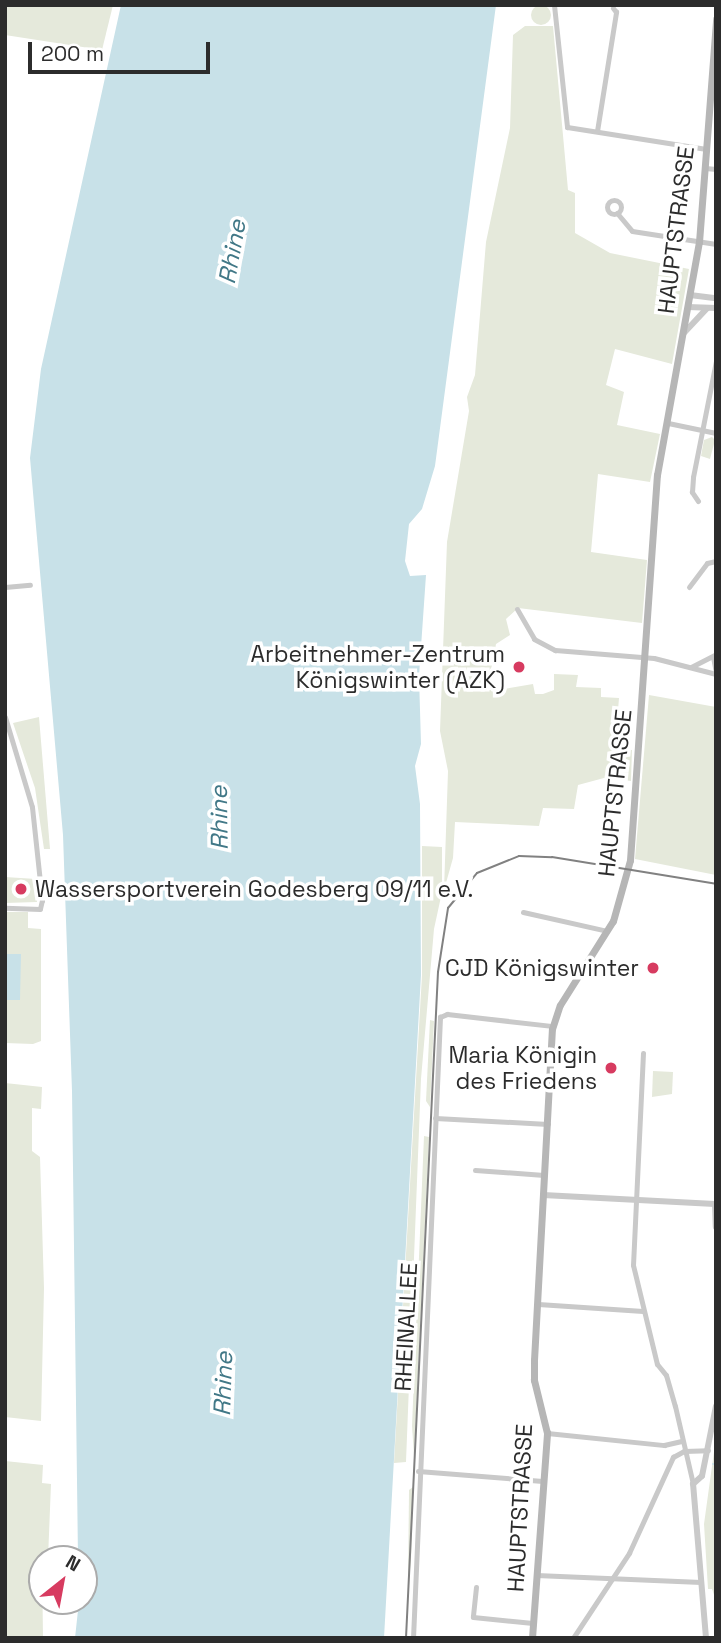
<!DOCTYPE html>
<html>
<head>
<meta charset="utf-8">
<style>
  body { margin:0 }
  #map { position:relative; width:721px; height:1643px; overflow:hidden; background:#fff; font-family:"Space Grotesk",sans-serif }
  div>[style] { position:absolute }
  .green>* { inset:0; background:#e5e9db }
  .round { border-radius:50% }
  .water>* { inset:0; background:#c8e1e8 }
  .stream>* { height:2px; margin:-1px; padding:0 1px; transform-origin:1px; border-radius:1px; background:#c8e1e8 }
  .minor>* { height:5px; margin:-2.5px; padding:0 2.5px; transform-origin:2.5px; border-radius:2.5px; background:#c9c9c9 }
  .minor>.ring { margin:-2.5px; padding:0; box-sizing:content-box; background:none; border:5px solid #c9c9c9; border-radius:50% }
  .tertiary>* { height:6px; margin:-3px; padding:0 3px; transform-origin:3px; border-radius:3px; background:#c9c9c9 }
  .secondary>* { height:7px; margin:-3.5px; padding:0 3.5px; transform-origin:3.5px; border-radius:3.5px; background:#b6b6b6 }
  .tram>* { height:2px; margin:-1px; padding:0 1px; transform-origin:1px; border-radius:1px; background:#818181 }
  .dots>* { width:19px; height:19px; translate:-50% -50%; box-sizing:border-box; border:4px solid #fff; border-radius:50% }
  span { translate:-50% -50%; white-space:nowrap; text-align:center; line-height:1.15; -webkit-text-stroke:7px #fff; paint-order:stroke }
  .street-label { font-size:23px; color:#2c2c2c }
  .poi-label { font-size:23px; color:#2c2c2c }
  .right { translate:-100% -50%; text-align:right }
  .left { translate:0 -50%; text-align:left }
  .water-label { font-size:24px; color:#417887; font-style:italic }
  .frame { position:absolute; inset:0; border:7px solid #2c2c2c; pointer-events:none }
  .north { position:absolute; left:28px; top:1545px; width:70px; height:70px; box-sizing:border-box; background:#fff; border:2px solid #ababab; border-radius:50%; rotate:31deg; font-size:19px; font-weight:700; line-height:28px; text-align:center; color:#2c2c2c }
  .north::after { content:''; display:block; margin:auto; width:24px; height:32px; background:#d73b60; clip-path:polygon(50% 0,100% 100%,50% 72%,0 100%) }
  .scale { position:absolute; left:28px; top:42px; width:182px; height:32px; box-sizing:border-box; border:4px solid #2c2c2c; border-top:0; padding-left:9px; font-size:21px; line-height:24px; white-space:nowrap; color:#2c2c2c; -webkit-text-stroke:5px #fff; paint-order:stroke }
</style>
</head>
<body>
<div id="map">
  <div class="green">
    <i class="round" style="left:531px;top:5px;width:20px;height:20px"></i>
    <i style="clip-path:polygon(5px 5px,113px 5px,102px 50px,5px 35px)"></i>
    <i style="clip-path:polygon(525px 26px,553px 26px,568px 190px,575px 193px,575px 233px,610px 253px,689px 269px,672px 364px,615px 349px,606px 385px,624px 392px,617px 425px,660px 434px,650px 482px,598px 474px,591px 552px,647px 560px,642px 623px,518px 608px,506px 619px,510px 635px,496px 644px,489px 680px,498px 690px,533px 684px,535px 694px,543px 694px,554px 690px,554px 674px,578px 675px,576px 687px,601px 688px,601px 697px,619px 698px,615px 748px,632px 750px,631px 781px,604px 778px,578px 785px,574px 809px,543px 808px,539px 826px,455px 822px,453px 858px,444px 890px,448px 771px,440px 731px,447px 542px,469px 411px,467px 397px,475px 375px,486px 242px,510px 128px,513px 35px)"></i>
    <i style="clip-path:polygon(712px 437px,715px 440px,710px 459px,701px 456px,704px 440px)"></i>
    <i style="clip-path:polygon(649px 695px,716px 707px,716px 875px,635px 859px)"></i>
    <i style="clip-path:polygon(39px 717px,50px 849px,44px 849px,35px 788px,13px 723px)"></i>
    <i style="clip-path:polygon(422px 846px,442px 847px,442px 892px,434px 929px,421px 1079px,406px 1462px,394px 1463px,422px 975px)"></i>
    <i style="clip-path:polygon(5px 877px,36px 879px,37px 902px,5px 903px)"></i>
    <i style="clip-path:polygon(5px 912px,28px 912px,28px 928px,41px 929px,41px 1041px,33px 1044px,5px 1043px)"></i>
    <i style="clip-path:polygon(430px 1020px,434px 1021px,430px 1107px,426px 1101px)"></i>
    <i style="clip-path:polygon(653px 1071px,673px 1072px,672px 1094px,652px 1097px)"></i>
    <i style="clip-path:polygon(5px 1083px,42px 1087px,41px 1109px,32px 1108px,32px 1151px,40px 1157px,44px 1288px,41px 1421px,5px 1417px)"></i>
    <i style="clip-path:polygon(424px 1136px,429px 1137px,414px 1456px,412px 1426px)"></i>
    <i style="clip-path:polygon(716px 1437px,716px 1601px,712px 1589px,708px 1589px,704px 1524px)"></i>
    <i style="clip-path:polygon(5px 1461px,43px 1465px,42px 1483px,51px 1484px,48px 1559px,42px 1559px,43px 1638px,5px 1638px)"></i>
    <i style="clip-path:polygon(413px 1487px,411px 1560px,408px 1586px,409px 1490px)"></i>
  </div>
  <div class="water">
    <i style="clip-path:polygon(121px 5px,496px 5px,435px 466px,422px 509px,409px 524px,405px 561px,410px 576px,426px 575px,419px 676px,421px 744px,415px 766px,420px 804px,421px 975px,384px 1638px,75px 1638px,79px 1601px,84px 1601px,84px 1559px,78px 1559px,72px 1091px,63px 835px,30px 458px,41px 369px)"></i>
    <i style="clip-path:polygon(5px 954px,21px 954px,20px 1000px,5px 1000px)"></i>
  </div>
  <div class="stream">
    <i style="left:713px;top:1464px;width:3px"></i>
  </div>
  <div class="minor">
    <i style="left:554px;top:5px;width:123px;rotate:83.9deg"></i>
    <i style="left:567px;top:127px;width:141px;rotate:9deg"></i>
    <i style="left:597px;top:131px;width:121px;rotate:-80.9deg"></i>
    <i style="left:616px;top:12px;width:5px;rotate:-127deg"></i>
    <i style="left:705px;top:168px;width:11px;rotate:5deg"></i>
    <i class="ring" style="left:607px;top:200px;width:9px;height:9px"></i>
    <i style="left:617px;top:213px;width:23px;rotate:50deg"></i>
    <i style="left:632px;top:231px;width:85px;rotate:8.8deg"></i>
    <i style="left:668px;top:423px;width:49px;rotate:11.8deg"></i>
    <i style="left:698px;top:501px;width:11px;rotate:-124deg"></i>
    <i style="left:692px;top:492px;width:15px;rotate:-86deg"></i>
    <i style="left:693px;top:477px;width:118px;rotate:-78.8deg"></i>
    <i style="left:5px;top:587px;width:25px;rotate:-5deg"></i>
    <i style="left:689px;top:587px;width:30px;rotate:-53deg"></i>
    <i style="left:707px;top:563px;width:9px;rotate:-13deg"></i>
    <i style="left:517px;top:609px;width:34px;rotate:60deg"></i>
    <i style="left:534px;top:639px;width:24px;rotate:28deg"></i>
    <i style="left:555px;top:650px;width:99px;rotate:4.6deg"></i>
    <i style="left:654px;top:658px;width:64px;rotate:14.5deg"></i>
    <i style="left:713px;top:657px;width:15px;rotate:79deg"></i>
    <i style="left:691px;top:667px;width:28px;rotate:-27deg"></i>
    <i style="left:5px;top:717px;width:94px;rotate:73.3deg"></i>
    <i style="left:32px;top:807px;width:94px;rotate:83.9deg"></i>
    <i style="left:42px;top:900px;width:9px;rotate:103deg"></i>
    <i style="left:40px;top:909px;width:35px;rotate:-178deg"></i>
    <i style="left:523px;top:912px;width:86px;rotate:12.7deg"></i>
    <i style="left:643px;top:1053px;width:212px;rotate:92.7deg"></i>
    <i style="left:633px;top:1265px;width:102px;rotate:76.4deg"></i>
    <i style="left:657px;top:1364px;width:14px;rotate:51deg"></i>
    <i style="left:666px;top:1375px;width:32px;rotate:74deg"></i>
    <i style="left:675px;top:1406px;width:80px;rotate:77deg"></i>
    <i style="left:435px;top:1118px;width:113px;rotate:3deg"></i>
    <i style="left:475px;top:1170px;width:69px;rotate:4.1deg"></i>
    <i style="left:538px;top:1304px;width:105px;rotate:3.8deg"></i>
    <i style="left:547px;top:1433px;width:118px;rotate:5.9deg"></i>
    <i style="left:664px;top:1445px;width:18px;rotate:-13deg"></i>
    <i style="left:418px;top:1471px;width:125px;rotate:4.6deg"></i>
    <i style="left:536px;top:1575px;width:165px;rotate:2.4deg"></i>
    <i style="left:476px;top:1587px;width:30px;rotate:96deg"></i>
    <i style="left:473px;top:1617px;width:60px;rotate:5.7deg"></i>
    <i style="left:413px;top:1638px;width:622px;rotate:-87.51deg"></i>
    <i style="left:440px;top:1017px;width:8px;rotate:-23deg"></i>
    <i style="left:447px;top:1014px;width:107px;rotate:6.5deg"></i>
    <i style="left:573px;top:1638px;width:102px;rotate:-56.6deg"></i>
    <i style="left:629px;top:1553px;width:106px;rotate:-65.4deg"></i>
    <i style="left:673px;top:1457px;width:13px;rotate:-29deg"></i>
    <i style="left:684px;top:1451px;width:24px;rotate:-2deg"></i>
  </div>
  <div class="tertiary">
    <i style="left:690px;top:295px;width:26px;rotate:7deg"></i>
    <i style="left:688px;top:307px;width:28px;rotate:2deg"></i>
    <i style="left:683px;top:334px;width:35px;rotate:-47deg"></i>
    <i style="left:543px;top:1195px;width:172px;rotate:3deg"></i>
    <i style="left:715px;top:1204px;width:23px;rotate:88deg"></i>
    <i style="left:706px;top:1638px;width:155px;rotate:-94.8deg"></i>
    <i style="left:693px;top:1484px;width:12px;rotate:-42deg"></i>
    <i style="left:702px;top:1476px;width:71px;rotate:-78.7deg"></i>
  </div>
  <div class="secondary">
    <i style="left:532px;top:1638px;width:206px;rotate:-85.8deg"></i>
    <i style="left:547px;top:1433px;width:55px;rotate:-103.8deg"></i>
    <i style="left:534px;top:1380px;width:20px;rotate:-90deg"></i>
    <i style="left:534px;top:1360px;width:331px;rotate:-86.9deg"></i>
    <i style="left:552px;top:1029px;width:25px;rotate:-72deg"></i>
    <i style="left:560px;top:1005px;width:99px;rotate:-57.8deg"></i>
    <i style="left:613px;top:921px;width:63px;rotate:-74.4deg"></i>
    <i style="left:630px;top:860px;width:386px;rotate:-86deg"></i>
    <i style="left:657px;top:475px;width:237px;rotate:-79.8deg"></i>
    <i style="left:699px;top:242px;width:224px;rotate:-85.6deg"></i>
  </div>
  <div class="tram">
    <i style="left:406px;top:1638px;width:667px;rotate:-87.25deg"></i>
    <i style="left:438px;top:972px;width:65px;rotate:-81.1deg"></i>
    <i style="left:448px;top:908px;width:45px;rotate:-50.4deg"></i>
    <i style="left:477px;top:873px;width:45px;rotate:-22deg"></i>
    <i style="left:519px;top:856px;width:33px;rotate:2deg"></i>
    <i style="left:552px;top:857px;width:166px;rotate:9.3deg"></i>
  </div>
  <div class="dots">
    <i style="left:519px;top:667px;background:#d73b60"></i>
    <i style="left:21px;top:889px;background:#d73b60"></i>
    <i style="left:653px;top:968px;background:#d73b60"></i>
    <i style="left:611px;top:1068px;background:#d73b60"></i>
  </div>
  <div class="street-label">
    <span style="left:676px;top:230px;rotate:-83deg">HAUPTSTRASSE</span>
    <span style="left:615px;top:793px;rotate:-84deg">HAUPTSTRASSE</span>
    <span style="left:406px;top:1327px;rotate:-87deg">RHEINALLEE</span>
    <span style="left:520px;top:1508px;rotate:-87deg">HAUPTSTRASSE</span>
  </div>
  <div class="poi-label">
    <span class="right" style="left:505px;top:667px">Arbeitnehmer-Zentrum<br>Königswinter (AZK)</span>
    <span class="left" style="left:35px;top:889px">Wassersportverein Godesberg 09/11 e.V.</span>
    <span class="right" style="left:639px;top:968px">CJD Königswinter</span>
    <span class="right" style="left:597px;top:1068px">Maria Königin<br>des Friedens</span>
  </div>
  <div class="water-label">
    <span style="left:232px;top:252px;rotate:-80deg">Rhine</span>
    <span style="left:219px;top:818px;rotate:-91deg">Rhine</span>
    <span style="left:223px;top:1384px;rotate:-88deg">Rhine</span>
  </div>
  <div class="frame"></div>
  <div class="north">N</div>
  <div class="scale">200 m</div>
</div>
</body>
</html>
